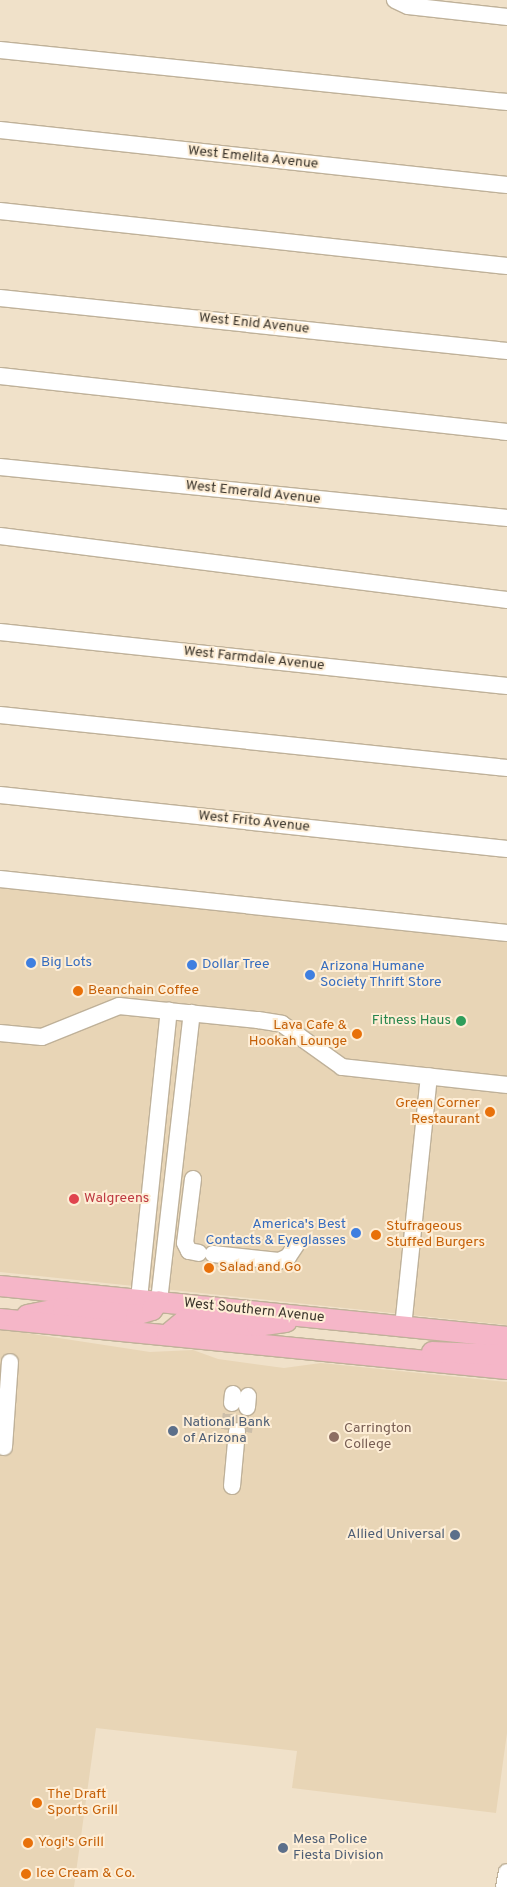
<!DOCTYPE html>
<html>
<head>
<meta charset="utf-8">
<style>
  body { margin:0 }
  #map { position:relative; width:507px; height:1887px; overflow:hidden; background:#f0e1c9; font-family:Overpass,sans-serif }
  div>[style] { position:absolute }
  .built>* { inset:0; background:#e8d5b6 }
  .minor-tunnel>* { height:16px; margin-top:-8px; transform-origin:0; background:repeating-linear-gradient(90deg,#ccbea9 0 16px,transparent 0 24px) }
  .roads { filter:drop-shadow(1px 0 #bfb199) drop-shadow(-1px 0 #bfb199) drop-shadow(0 1px #bfb199) drop-shadow(0 -1px #bfb199) }
  .minor>* { height:16px; margin:-8px; padding:0 8px; transform-origin:8px; border-radius:8px; background:#fff }
  .major>* { height:20px; margin:-10px; padding:0 10px; transform-origin:10px; border-radius:10px; background:#f5b6c8 }
  .dots>* { width:14px; height:14px; translate:-50% -50%; box-sizing:border-box; border:2px solid #feeed6; border-radius:50% }
  span { translate:-50% -50%; white-space:nowrap; text-align:center; line-height:1.15; -webkit-text-stroke:4px #feeed6; paint-order:stroke }
  .street-label { font-size:14px; color:#3a342b }
  .shop-label { font-size:14px; color:#366cbe }
  .left { translate:0 -50%; text-align:left }
  .right { translate:-100% -50%; text-align:right }
  .food-label { font-size:14px; color:#c56008 }
  .leisure-label { font-size:14px; color:#27864d }
  .health-label { font-size:14px; color:#be3a42 }
  .service-label { font-size:14px; color:#4e5e75 }
  .education-label { font-size:14px; color:#785e54 }
</style>
</head>
<body>
<div id="map">
  <div class="built">
    <i style="clip-path:polygon(0 883px,507px 938px,507px 1325px,0 1272px)"></i>
    <i style="clip-path:polygon(0 1329px,150px 1352px,193px 1350px,218px 1359px,284px 1368px,321px 1363px,507px 1382px,507px 1733px,496px 1813px,292px 1788px,297px 1751px,96px 1728px,74px 1887px,0 1887px)"></i>
  </div>
  <div class="minor-tunnel">
    <i style="left:229px;top:1430px;width:27px;rotate:-84deg"></i>
    <i style="left:244px;top:1432px;width:25px;rotate:-83deg"></i>
  </div>
  <div class="roads">
    <div class="minor">
      <i style="left:395px;top:0;width:14px;rotate:25deg"></i>
      <i style="left:408px;top:6px;width:100px;rotate:6.3deg"></i>
      <i style="left:0;top:50px;width:510px;rotate:5.86deg"></i>
      <i style="left:0;top:130px;width:510px;rotate:6.19deg"></i>
      <i style="left:0;top:211px;width:510px;rotate:6.19deg"></i>
      <i style="left:0;top:298px;width:510px;rotate:5.97deg"></i>
      <i style="left:0;top:376px;width:510px;rotate:6.3deg"></i>
      <i style="left:0;top:467px;width:510px;rotate:5.74deg"></i>
      <i style="left:0;top:536px;width:511px;rotate:7.19deg"></i>
      <i style="left:0;top:632px;width:510px;rotate:6.08deg"></i>
      <i style="left:0;top:715px;width:510px;rotate:5.97deg"></i>
      <i style="left:0;top:795px;width:510px;rotate:6.08deg"></i>
      <i style="left:0;top:879px;width:510px;rotate:6.08deg"></i>
      <i style="left:0;top:1033px;width:42px;rotate:5.4deg"></i>
      <i style="left:42px;top:1037px;width:83px;rotate:-21.9deg"></i>
      <i style="left:119px;top:1006px;width:140px;rotate:5.8deg"></i>
      <i style="left:258px;top:1020px;width:24px;rotate:9deg"></i>
      <i style="left:282px;top:1024px;width:74px;rotate:35.6deg"></i>
      <i style="left:342px;top:1067px;width:166px;rotate:6.2deg"></i>
      <i style="left:193px;top:1179px;width:64px;rotate:97.1deg"></i>
      <i style="left:185px;top:1243px;width:9px;rotate:63deg"></i>
      <i style="left:189px;top:1251px;width:10px;rotate:11deg"></i>
      <i style="left:213px;top:1254px;width:66px;rotate:6.1deg"></i>
      <i style="left:279px;top:1261px;width:10px;rotate:-24deg"></i>
      <i style="left:288px;top:1257px;width:14px;rotate:-56deg"></i>
      <i style="left:139px;top:1299px;width:290px;rotate:-84.1deg"></i>
      <i style="left:159px;top:1301px;width:290px;rotate:-83.5deg"></i>
      <i style="left:403px;top:1327px;width:252px;rotate:-84.1deg"></i>
      <i style="left:232px;top:1403px;width:9px;rotate:-84deg"></i>
      <i style="left:247px;top:1407px;width:11px;rotate:-85deg"></i>
      <i style="left:4px;top:1447px;width:85px;rotate:-86deg"></i>
      <i style="left:232px;top:1486px;width:55px;rotate:-84.8deg"></i>
      <i style="left:504px;top:1887px;width:15px;rotate:-79deg"></i>
    </div>
    <div class="major">
      <i style="left:0;top:1286px;width:510px;rotate:5.74deg"></i>
      <i style="left:27px;top:1315px;width:37px;rotate:-11deg"></i>
      <i style="left:63px;top:1308px;width:73px;rotate:5.5deg"></i>
      <i style="left:136px;top:1315px;width:17px;rotate:-17deg"></i>
      <i style="left:152px;top:1310px;width:11px;rotate:-52deg"></i>
      <i style="left:0;top:1319px;width:509px;rotate:5.63deg"></i>
      <i style="left:167px;top:1335px;width:23px;rotate:-40deg"></i>
      <i style="left:185px;top:1320px;width:72px;rotate:4.8deg"></i>
      <i style="left:257px;top:1326px;width:30px;rotate:-8deg"></i>
      <i style="left:432px;top:1352px;width:75px;rotate:2.3deg"></i>
    </div>
  </div>
  <div class="dots">
    <i style="left:31px;top:963px;background:#3f7fe0"></i>
    <i style="left:192px;top:965px;background:#3f7fe0"></i>
    <i style="left:310px;top:975px;background:#3f7fe0"></i>
    <i style="left:78px;top:991px;background:#e8710a"></i>
    <i style="left:461px;top:1021px;background:#2e9e5b"></i>
    <i style="left:357px;top:1034px;background:#e8710a"></i>
    <i style="left:490px;top:1112px;background:#e8710a"></i>
    <i style="left:74px;top:1199px;background:#e0444e"></i>
    <i style="left:356px;top:1233px;background:#3f7fe0"></i>
    <i style="left:376px;top:1235px;background:#e8710a"></i>
    <i style="left:209px;top:1268px;background:#e8710a"></i>
    <i style="left:173px;top:1431px;background:#5c6f8a"></i>
    <i style="left:334px;top:1437px;background:#8d6e63"></i>
    <i style="left:455px;top:1535px;background:#5c6f8a"></i>
    <i style="left:37px;top:1803px;background:#e8710a"></i>
    <i style="left:28px;top:1843px;background:#e8710a"></i>
    <i style="left:283px;top:1848px;background:#5c6f8a"></i>
    <i style="left:26px;top:1874px;background:#e8710a"></i>
  </div>
  <div class="street-label">
    <span style="left:253px;top:158px;rotate:6deg">West Emelita Avenue</span>
    <span style="left:254px;top:324px;rotate:6deg">West Enid Avenue</span>
    <span style="left:253px;top:493px;rotate:6deg">West Emerald Avenue</span>
    <span style="left:254px;top:659px;rotate:6deg">West Farmdale Avenue</span>
    <span style="left:254px;top:822px;rotate:6deg">West Frito Avenue</span>
    <span style="left:254px;top:1311px;rotate:6deg">West Southern Avenue</span>
  </div>
  <div class="shop-label">
    <span class="left" style="left:41px;top:963px">Big Lots</span>
    <span class="left" style="left:202px;top:965px">Dollar Tree</span>
    <span class="left" style="left:320px;top:975px">Arizona Humane<br>Society Thrift Store</span>
    <span class="right" style="left:346px;top:1233px">America's Best<br>Contacts &amp; Eyeglasses</span>
  </div>
  <div class="food-label">
    <span class="left" style="left:88px;top:991px">Beanchain Coffee</span>
    <span class="right" style="left:347px;top:1034px">Lava Cafe &amp;<br>Hookah Lounge</span>
    <span class="right" style="left:480px;top:1112px">Green Corner<br>Restaurant</span>
    <span class="left" style="left:386px;top:1235px">Stufrageous<br>Stuffed Burgers</span>
    <span class="left" style="left:219px;top:1268px">Salad and Go</span>
    <span class="left" style="left:47px;top:1803px">The Draft<br>Sports Grill</span>
    <span class="left" style="left:38px;top:1843px">Yogi's Grill</span>
    <span class="left" style="left:36px;top:1874px">Ice Cream &amp; Co.</span>
  </div>
  <div class="leisure-label">
    <span class="right" style="left:451px;top:1021px">Fitness Haus</span>
  </div>
  <div class="health-label">
    <span class="left" style="left:84px;top:1199px">Walgreens</span>
  </div>
  <div class="service-label">
    <span class="left" style="left:183px;top:1431px">National Bank<br>of Arizona</span>
    <span class="right" style="left:445px;top:1535px">Allied Universal</span>
    <span class="left" style="left:293px;top:1848px">Mesa Police<br>Fiesta Division</span>
  </div>
  <div class="education-label">
    <span class="left" style="left:344px;top:1437px">Carrington<br>College</span>
  </div>
</div>
</body>
</html>
